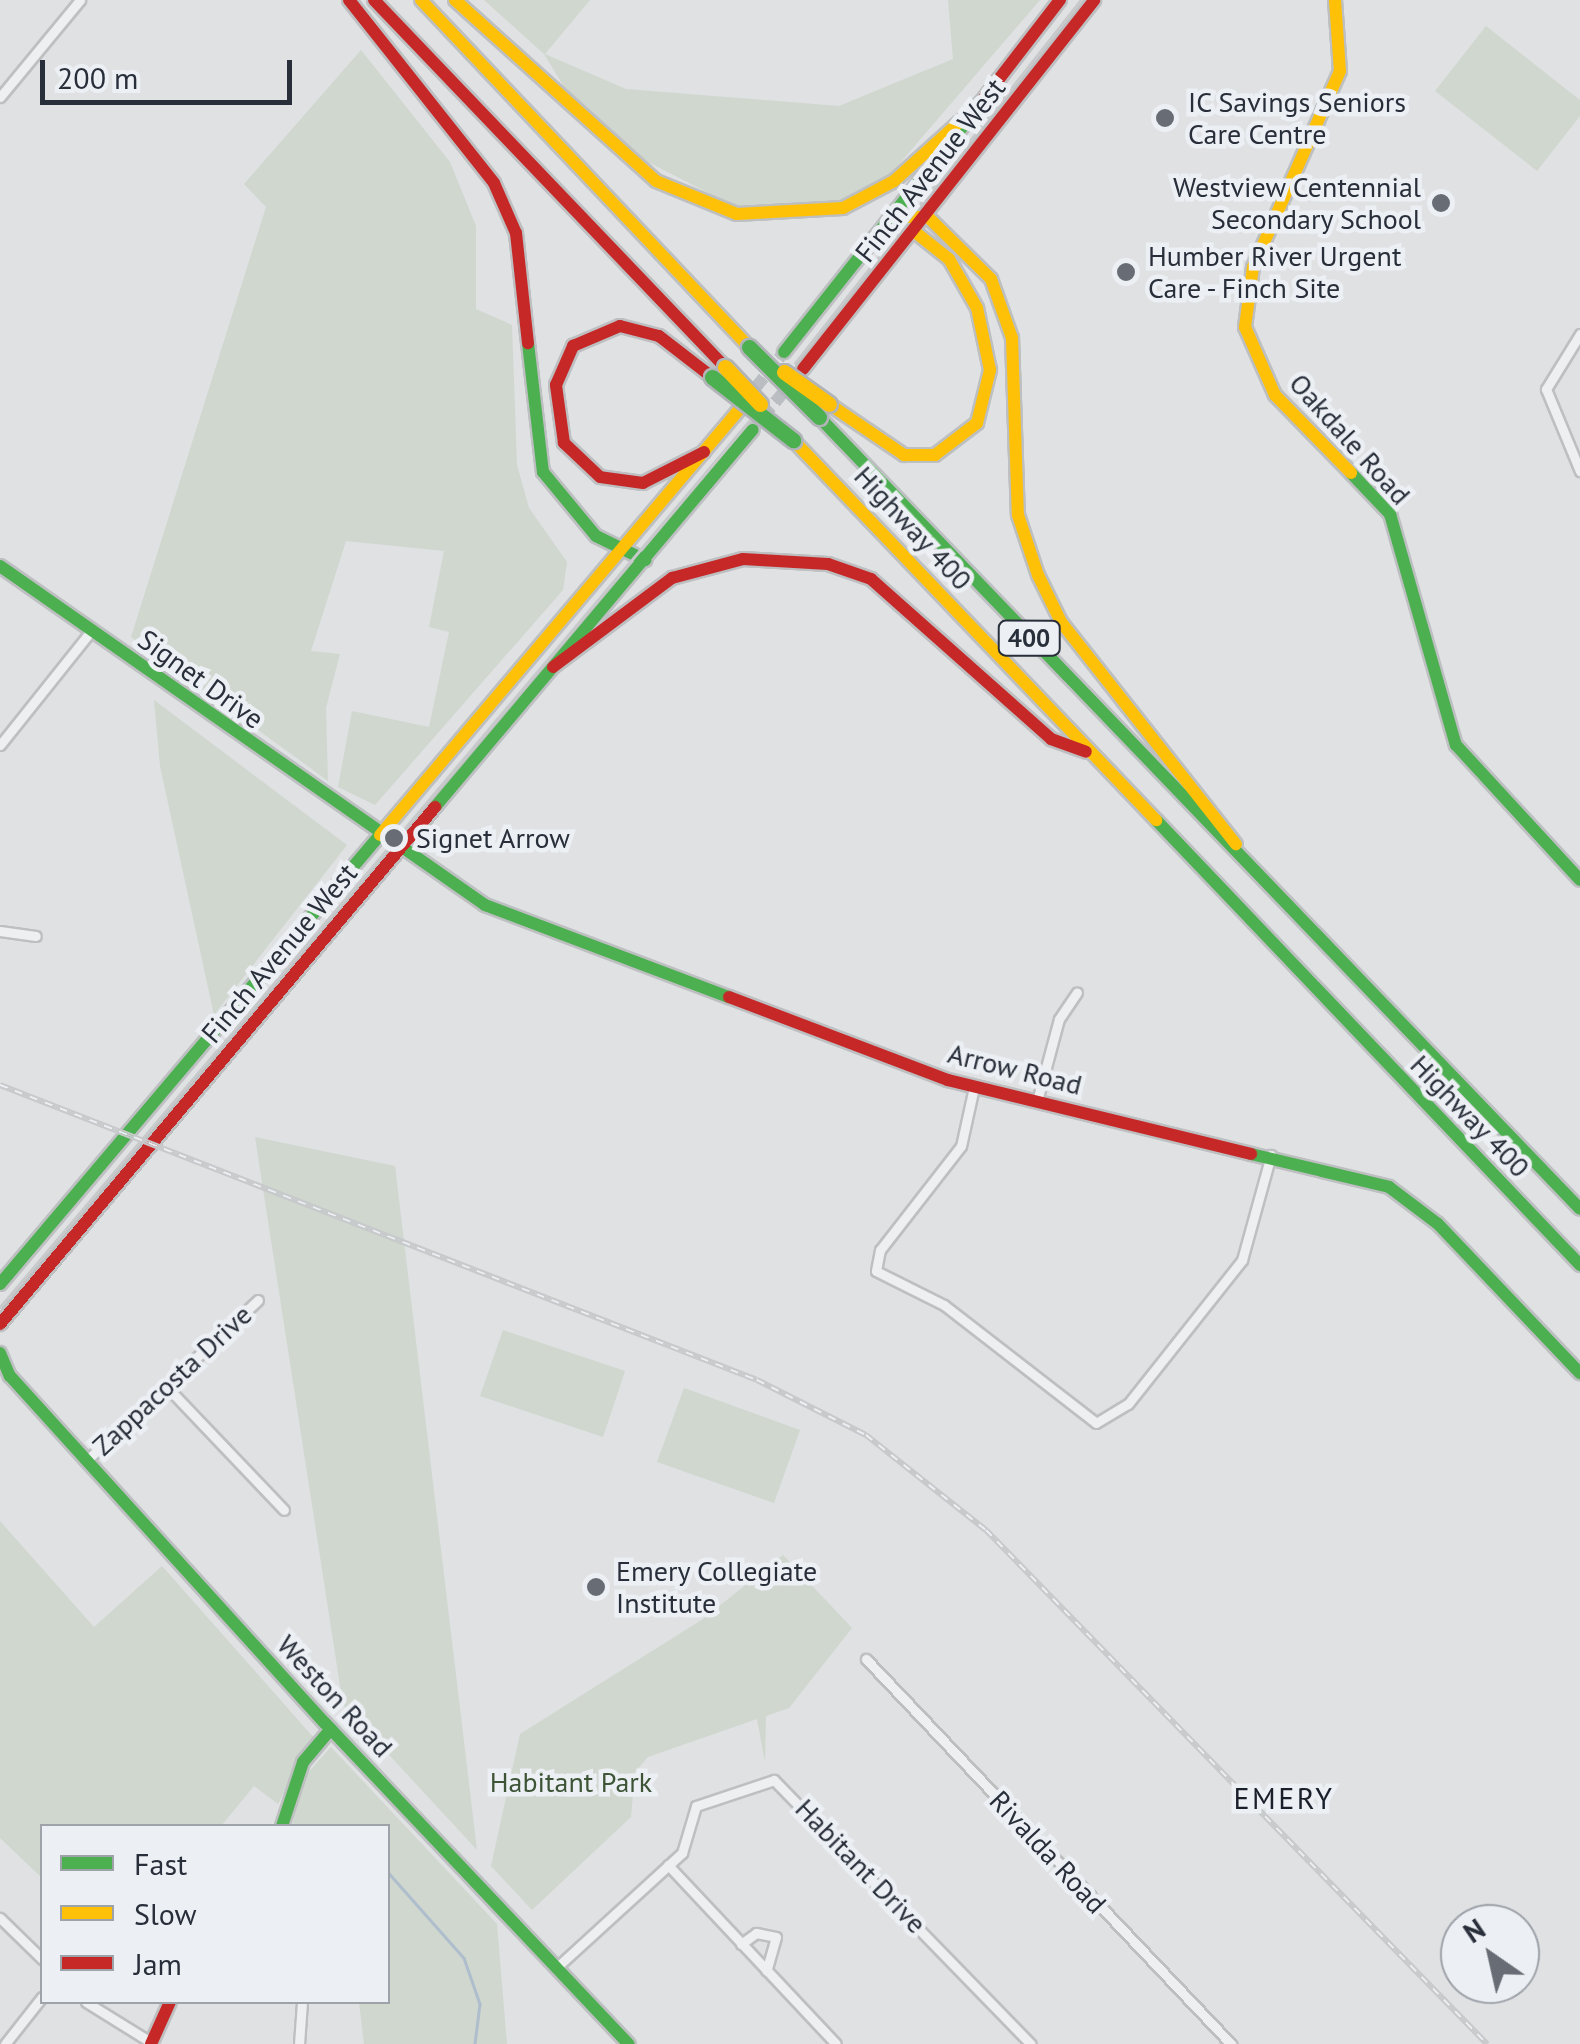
<!DOCTYPE html>
<html>
<head>
<meta charset="utf-8">
<style>
  body { margin:0 }
  #map { position:relative; width:1580px; height:2044px; overflow:hidden; background:#dfe1e3; font-family:"PT Sans",sans-serif }
  div>[style] { position:absolute }
  .green>* { inset:0; background:#d0d7cf }
  .stream>* { height:2.5px; margin:-1.25px; padding:0 1.25px; transform-origin:1.25px; border-radius:1.25px; background:#afbecd }
  .secondary-tunnel>* { height:12px; margin-top:-6px; transform-origin:0; background:repeating-linear-gradient(90deg,#babdc1 0 12px,transparent 0 18px) }
  .roads { filter:drop-shadow(2px 0 #bdbfc1) drop-shadow(-2px 0 #bdbfc1) drop-shadow(0 2px #bdbfc1) drop-shadow(0 -2px #bdbfc1) }
  .street>* { height:9px; margin:-4.5px; padding:0 4.5px; transform-origin:4.5px; border-radius:4.5px; background:#eeeff0 }
  .fast>* { height:12px; margin:-6px; padding:0 6px; transform-origin:6px; border-radius:6px; background:#4caf50 }
  .slow>* { height:12px; margin:-6px; padding:0 6px; transform-origin:6px; border-radius:6px; background:#ffc107 }
  .jam>* { height:12px; margin:-6px; padding:0 6px; transform-origin:6px; border-radius:6px; background:#c62828 }
  .tram>* { height:2.5px; margin:-1.25px; padding:0 1.25px; transform-origin:1.25px; border-radius:1.25px; background:#c7c9cb }
  .rail>* { height:6px; margin-top:-3px; transform-origin:0; background:repeating-linear-gradient(90deg,#eceff3 0 8px,#c7c9cb 0 16px); box-sizing:border-box; border-block:2px solid #c7c9cb }
  .bridges { filter:drop-shadow(2px 0 #b1b4b8) drop-shadow(-2px 0 #b1b4b8) drop-shadow(0 2px #b1b4b8) drop-shadow(0 -2px #b1b4b8) }
  .fast-bridge>* { height:15px; margin:-7.5px; padding:0 7.5px; transform-origin:7.5px; border-radius:7.5px; background:#4caf50 }
  .slow-bridge>* { height:15px; margin:-7.5px; padding:0 7.5px; transform-origin:7.5px; border-radius:7.5px; background:#ffc107 }
  .dots>* { width:28px; height:28px; translate:-50% -50%; box-sizing:border-box; border:5px solid #eceff3; border-radius:50% }
  span { translate:-50% -50%; white-space:nowrap; text-align:center; line-height:1.15; -webkit-text-stroke:9px #eceff3; paint-order:stroke }
  .shield-label span { padding:2px 8px; background:#eceff3; border:2px solid; border-radius:8px; -webkit-text-stroke-width:0 }
  .shield-label { font-size:25px; color:#282f3a; font-weight:700 }
  .poi-label { font-size:28px; color:#282f3a }
  .left { translate:0 -50%; text-align:left }
  .right { translate:-100% -50%; text-align:right }
  .street-label { font-size:28px; color:#282f3a }
  .park-label { font-size:28px; color:#3d5536 }
  .neighbourhood-label { font-size:30px; color:#1a202b; letter-spacing:2.5px }
  .legend { position:absolute; left:40px; top:1824px; width:350px; height:180px; box-sizing:border-box; background:#eceff3; border:2px solid #9ea2a9; margin:0; padding:12px 18px; list-style:none; font-size:30px; color:#282f3a }
  .legend li { display:flex; align-items:center; gap:20px; height:50px }
  .legend b { width:50px; border:2px solid #9ea2a9 }
  .north { position:absolute; left:1440px; top:1904px; width:100px; height:100px; box-sizing:border-box; background:#eceff3; border:2px solid #9ea2a9; border-radius:50%; rotate:326deg; font-size:28px; font-weight:700; line-height:40px; text-align:center; color:#282f3a }
  .north::after { content:''; display:block; margin:auto; width:35px; height:45px; background:#686d75; clip-path:polygon(50% 0,100% 100%,50% 72%,0 100%) }
  .scale { position:absolute; left:40px; top:60px; width:252px; height:45px; box-sizing:border-box; border:5px solid #282f3a; border-top:0; padding-left:12px; font-size:30px; line-height:35px; white-space:nowrap; color:#282f3a; -webkit-text-stroke:8px #eceff3; paint-order:stroke }
</style>
</head>
<body>
<div id="map">
  <div class="green">
    <i style="clip-path:polygon(484px 0,590px 0,545px 54px,626px 89px,839px 106px,953px 59px,948px 0,1040px 0,888px 177px,827px 207px,738px 208px,640px 158px,574px 103px,544px 54px)"></i>
    <i style="clip-path:polygon(1486px 26px,1580px 100px,1580px 116px,1537px 171px,1435px 91px)"></i>
    <i style="clip-path:polygon(361px 50px,450px 162px,476px 226px,476px 309px,512px 325px,517px 465px,529px 508px,567px 562px,563px 590px,375px 805px,338px 787px,352px 711px,429px 727px,449px 632px,429px 627px,444px 551px,346px 541px,311px 651px,340px 654px,326px 708px,328px 781px,131px 637px,266px 207px,244px 184px)"></i>
    <i style="clip-path:polygon(154px 700px,347px 845px,214px 1015px,160px 766px)"></i>
    <i style="clip-path:polygon(255px 1137px,395px 1166px,477px 1850px,343px 1705px)"></i>
    <i style="clip-path:polygon(503px 1330px,625px 1371px,603px 1437px,480px 1396px)"></i>
    <i style="clip-path:polygon(684px 1388px,800px 1430px,774px 1503px,657px 1462px)"></i>
    <i style="clip-path:polygon(0 1521px,94px 1627px,162px 1566px,314px 1738px,278px 1804px,254px 1786px,221px 1826px,42px 1826px,42px 1878px,0 1838px)"></i>
    <i style="clip-path:polygon(783px 1555px,852px 1628px,789px 1708px,766px 1716px,765px 1762px,757px 1719px,648px 1757px,635px 1772px,631px 1817px,532px 1910px,491px 1866px,520px 1734px,703px 1619px)"></i>
    <i style="clip-path:polygon(331px 1747px,497px 1924px,507px 2044px,364px 2044px,359px 2002px,388px 2002px,388px 1826px,292px 1826px,304px 1777px)"></i>
  </div>
  <div class="stream">
    <i style="left:388px;top:1872px;width:115px;rotate:48.5deg"></i>
    <i style="left:464px;top:1958px;width:49px;rotate:70.8deg"></i>
    <i style="left:480px;top:2004px;width:40px;rotate:97.1deg"></i>
  </div>
  <div class="secondary-tunnel">
    <i style="left:745px;top:401px;width:63px;rotate:-51.5deg"></i>
    <i style="left:752px;top:430px;width:62px;rotate:-50.2deg"></i>
  </div>
  <div class="roads">
    <div class="street">
      <i style="left:0;top:97px;width:126px;rotate:-50.5deg"></i>
      <i style="left:1580px;top:334px;width:65px;rotate:121.7deg"></i>
      <i style="left:1546px;top:389px;width:89px;rotate:67.5deg"></i>
      <i style="left:0;top:745px;width:146px;rotate:-51.4deg"></i>
      <i style="left:0;top:931px;width:36px;rotate:8deg"></i>
      <i style="left:974px;top:1087px;width:60px;rotate:102.4deg"></i>
      <i style="left:961px;top:1146px;width:132px;rotate:127.9deg"></i>
      <i style="left:880px;top:1250px;width:21px;rotate:101deg"></i>
      <i style="left:876px;top:1271px;width:76px;rotate:26.6deg"></i>
      <i style="left:944px;top:1305px;width:192px;rotate:37.8deg"></i>
      <i style="left:1096px;top:1423px;width:37px;rotate:-31deg"></i>
      <i style="left:1128px;top:1404px;width:184px;rotate:-51.6deg"></i>
      <i style="left:1242px;top:1260px;width:109px;rotate:-74.6deg"></i>
      <i style="left:1037px;top:1101px;width:85px;rotate:-75deg"></i>
      <i style="left:1059px;top:1019px;width:32px;rotate:-56deg"></i>
      <i style="left:166px;top:1386px;width:171px;rotate:46.4deg"></i>
      <i style="left:87px;top:1460px;width:234px;rotate:-43.1deg"></i>
      <i style="left:866px;top:1659px;width:531px;rotate:46.53deg"></i>
      <i style="left:668px;top:1865px;width:245px;rotate:46.8deg"></i>
      <i style="left:0;top:1918px;width:59px;rotate:44.3deg"></i>
      <i style="left:741px;top:1944px;width:19px;rotate:-36deg"></i>
      <i style="left:756px;top:1933px;width:20px;rotate:11deg"></i>
      <i style="left:776px;top:1937px;width:35px;rotate:106deg"></i>
      <i style="left:556px;top:1968px;width:171px;rotate:-42.4deg"></i>
      <i style="left:682px;top:1853px;width:49px;rotate:-73.4deg"></i>
      <i style="left:696px;top:1806px;width:82px;rotate:-18.4deg"></i>
      <i style="left:774px;top:1780px;width:368px;rotate:45.8deg"></i>
      <i style="left:86px;top:2002px;width:78px;rotate:31.8deg"></i>
      <i style="left:5px;top:2044px;width:60px;rotate:-51.8deg"></i>
      <i style="left:299px;top:2044px;width:42px;rotate:-85.9deg"></i>
    </div>
    <div class="fast">
      <i style="left:528px;top:343px;width:130px;rotate:83.4deg"></i>
      <i style="left:543px;top:472px;width:83px;rotate:50.4deg"></i>
      <i style="left:596px;top:536px;width:55px;rotate:26.1deg"></i>
      <i style="left:784px;top:352px;width:290px;rotate:-51.6deg"></i>
      <i style="left:819px;top:417px;width:1098px;rotate:46.14deg"></i>
      <i style="left:1351px;top:473px;width:57px;rotate:46.4deg"></i>
      <i style="left:1390px;top:514px;width:240px;rotate:74.1deg"></i>
      <i style="left:1456px;top:745px;width:183px;rotate:47.4deg"></i>
      <i style="left:0;top:566px;width:592px;rotate:34.95deg"></i>
      <i style="left:485px;top:905px;width:261px;rotate:20.7deg"></i>
      <i style="left:435px;top:807px;width:493px;rotate:-49.9deg"></i>
      <i style="left:1156px;top:820px;width:615px;rotate:46.38deg"></i>
      <i style="left:1251px;top:1154px;width:142px;rotate:13.4deg"></i>
      <i style="left:1389px;top:1187px;width:61px;rotate:37.1deg"></i>
      <i style="left:1438px;top:1224px;width:206px;rotate:46.4deg"></i>
      <i style="left:0;top:1284px;width:588px;rotate:-49.76deg"></i>
      <i style="left:0;top:1353px;width:25px;rotate:67deg"></i>
      <i style="left:10px;top:1376px;width:469px;rotate:47.8deg"></i>
      <i style="left:325px;top:1723px;width:442px;rotate:46.6deg"></i>
      <i style="left:282px;top:1826px;width:67px;rotate:-71.8deg"></i>
      <i style="left:303px;top:1762px;width:43px;rotate:-49.7deg"></i>
    </div>
    <div class="slow">
      <i style="left:421px;top:0;width:477px;rotate:46.6deg"></i>
      <i style="left:455px;top:0;width:270px;rotate:42deg"></i>
      <i style="left:656px;top:181px;width:87px;rotate:22.2deg"></i>
      <i style="left:737px;top:214px;width:106px;rotate:-3.2deg"></i>
      <i style="left:843px;top:208px;width:58px;rotate:-27.9deg"></i>
      <i style="left:894px;top:181px;width:121px;rotate:-42deg"></i>
      <i style="left:1335px;top:0;width:71px;rotate:86deg"></i>
      <i style="left:1340px;top:71px;width:214px;rotate:113.9deg"></i>
      <i style="left:1253px;top:267px;width:61px;rotate:97.6deg"></i>
      <i style="left:1245px;top:327px;width:74px;rotate:66.2deg"></i>
      <i style="left:1275px;top:395px;width:109px;rotate:45.7deg"></i>
      <i style="left:893px;top:217px;width:35px"></i>
      <i style="left:928px;top:217px;width:88px;rotate:44.5deg"></i>
      <i style="left:991px;top:279px;width:63px;rotate:70.4deg"></i>
      <i style="left:1012px;top:338px;width:177px;rotate:88.1deg"></i>
      <i style="left:1018px;top:515px;width:63px;rotate:71.6deg"></i>
      <i style="left:1038px;top:575px;width:52px;rotate:63.9deg"></i>
      <i style="left:1061px;top:622px;width:283px;rotate:51.8deg"></i>
      <i style="left:829px;top:404px;width:91px;rotate:34.2deg"></i>
      <i style="left:904px;top:455px;width:31px"></i>
      <i style="left:935px;top:455px;width:53px;rotate:-37.3deg"></i>
      <i style="left:977px;top:423px;width:55px;rotate:-76.2deg"></i>
      <i style="left:990px;top:370px;width:63px;rotate:-101.8deg"></i>
      <i style="left:977px;top:308px;width:56px;rotate:-119.7deg"></i>
      <i style="left:949px;top:259px;width:43px;rotate:-141.5deg"></i>
      <i style="left:793px;top:440px;width:526px;rotate:46.31deg"></i>
      <i style="left:380px;top:835px;width:555px;rotate:-49.82deg"></i>
    </div>
    <div class="jam">
      <i style="left:349px;top:0;width:233px;rotate:51.6deg"></i>
      <i style="left:494px;top:183px;width:55px;rotate:66.3deg"></i>
      <i style="left:516px;top:233px;width:111px;rotate:83.8deg"></i>
      <i style="left:374px;top:0;width:508px;rotate:46.28deg"></i>
      <i style="left:979px;top:105px;width:133px;rotate:-52.4deg"></i>
      <i style="left:803px;top:369px;width:470px;rotate:-51.7deg"></i>
      <i style="left:704px;top:452px;width:68px;rotate:153.1deg"></i>
      <i style="left:643px;top:483px;width:43px;rotate:-172.1deg"></i>
      <i style="left:600px;top:477px;width:50px;rotate:-136.6deg"></i>
      <i style="left:564px;top:443px;width:59px;rotate:-97.9deg"></i>
      <i style="left:556px;top:385px;width:43px;rotate:-66.4deg"></i>
      <i style="left:573px;top:346px;width:51px;rotate:-23.1deg"></i>
      <i style="left:620px;top:326px;width:40px;rotate:14.4deg"></i>
      <i style="left:659px;top:336px;width:67px;rotate:37.7deg"></i>
      <i style="left:553px;top:667px;width:149px;rotate:-36.8deg"></i>
      <i style="left:672px;top:578px;width:73px;rotate:-15deg"></i>
      <i style="left:743px;top:559px;width:85px;rotate:3.4deg"></i>
      <i style="left:828px;top:564px;width:46px;rotate:19.2deg"></i>
      <i style="left:871px;top:579px;width:241px;rotate:41.6deg"></i>
      <i style="left:1051px;top:739px;width:37px;rotate:20deg"></i>
      <i style="left:729px;top:997px;width:234px;rotate:20.8deg"></i>
      <i style="left:948px;top:1080px;width:312px;rotate:13.7deg"></i>
      <i style="left:0;top:1324px;width:676px;rotate:-49.92deg"></i>
      <i style="left:151px;top:2044px;width:46px;rotate:-65.7deg"></i>
    </div>
  </div>
  <div class="tram">
    <i style="left:795px;top:363px;width:462px;rotate:-51.8deg"></i>
    <i style="left:0;top:1307px;width:1160px;rotate:-49.79deg"></i>
  </div>
  <div class="rail">
    <i style="left:0;top:1085px;width:812px;rotate:21.29deg"></i>
    <i style="left:757px;top:1380px;width:122px;rotate:26.8deg"></i>
    <i style="left:866px;top:1435px;width:153px;rotate:38.4deg"></i>
    <i style="left:986px;top:1530px;width:718px;rotate:45.73deg"></i>
  </div>
  <div class="bridges">
    <div class="fast-bridge">
      <i style="left:749px;top:347px;width:99px;rotate:45deg"></i>
      <i style="left:712px;top:377px;width:103px;rotate:37.9deg"></i>
    </div>
    <div class="slow-bridge">
      <i style="left:725px;top:367px;width:51px;rotate:46.6deg"></i>
      <i style="left:784px;top:372px;width:55px;rotate:35.4deg"></i>
    </div>
  </div>
  <div class="dots">
    <i style="left:1165px;top:118px;background:#686d75"></i>
    <i style="left:1441px;top:203px;background:#686d75"></i>
    <i style="left:1126px;top:272px;background:#686d75"></i>
    <i style="left:394px;top:838px;background:#686d75"></i>
    <i style="left:596px;top:1587px;background:#686d75"></i>
  </div>
  <div class="shield-label">
    <span style="left:1029px;top:638px">400</span>
  </div>
  <div class="poi-label">
    <span class="left" style="left:1188px;top:118px">IC Savings Seniors<br>Care Centre</span>
    <span class="right" style="left:1421px;top:203px">Westview Centennial<br>Secondary School</span>
    <span class="left" style="left:1148px;top:272px">Humber River Urgent<br>Care - Finch Site</span>
    <span class="left" style="left:416px;top:838px">Signet Arrow</span>
    <span class="left" style="left:616px;top:1587px">Emery Collegiate<br>Institute</span>
  </div>
  <div class="street-label">
    <span style="left:930px;top:170px;rotate:-52deg">Finch Avenue West</span>
    <span style="left:1350px;top:439px;rotate:48deg">Oakdale Road</span>
    <span style="left:913px;top:528px;rotate:47deg">Highway 400</span>
    <span style="left:201px;top:679px;rotate:36deg">Signet Drive</span>
    <span style="left:279px;top:953px;rotate:-50deg">Finch Avenue West</span>
    <span style="left:1015px;top:1069px;rotate:14deg">Arrow Road</span>
    <span style="left:1470px;top:1116px;rotate:46deg">Highway 400</span>
    <span style="left:172px;top:1380px;rotate:-43deg">Zappacosta Drive</span>
    <span style="left:335px;top:1696px;rotate:47deg">Weston Road</span>
    <span style="left:1048px;top:1852px;rotate:47deg">Rivalda Road</span>
    <span style="left:861px;top:1866px;rotate:46deg">Habitant Drive</span>
  </div>
  <div class="park-label">
    <span style="left:571px;top:1782px">Habitant Park</span>
  </div>
  <div class="neighbourhood-label">
    <span style="left:1284px;top:1798px">EMERY</span>
  </div>
  <ul class="legend">
  <li><b style="height:12px;background:#4caf50"></b>Fast</li>
  <li><b style="height:12px;background:#ffc107"></b>Slow</li>
  <li><b style="height:12px;background:#c62828"></b>Jam</li>
  </ul>
  <div class="north">N</div>
  <div class="scale">200 m</div>
</div>
</body>
</html>
